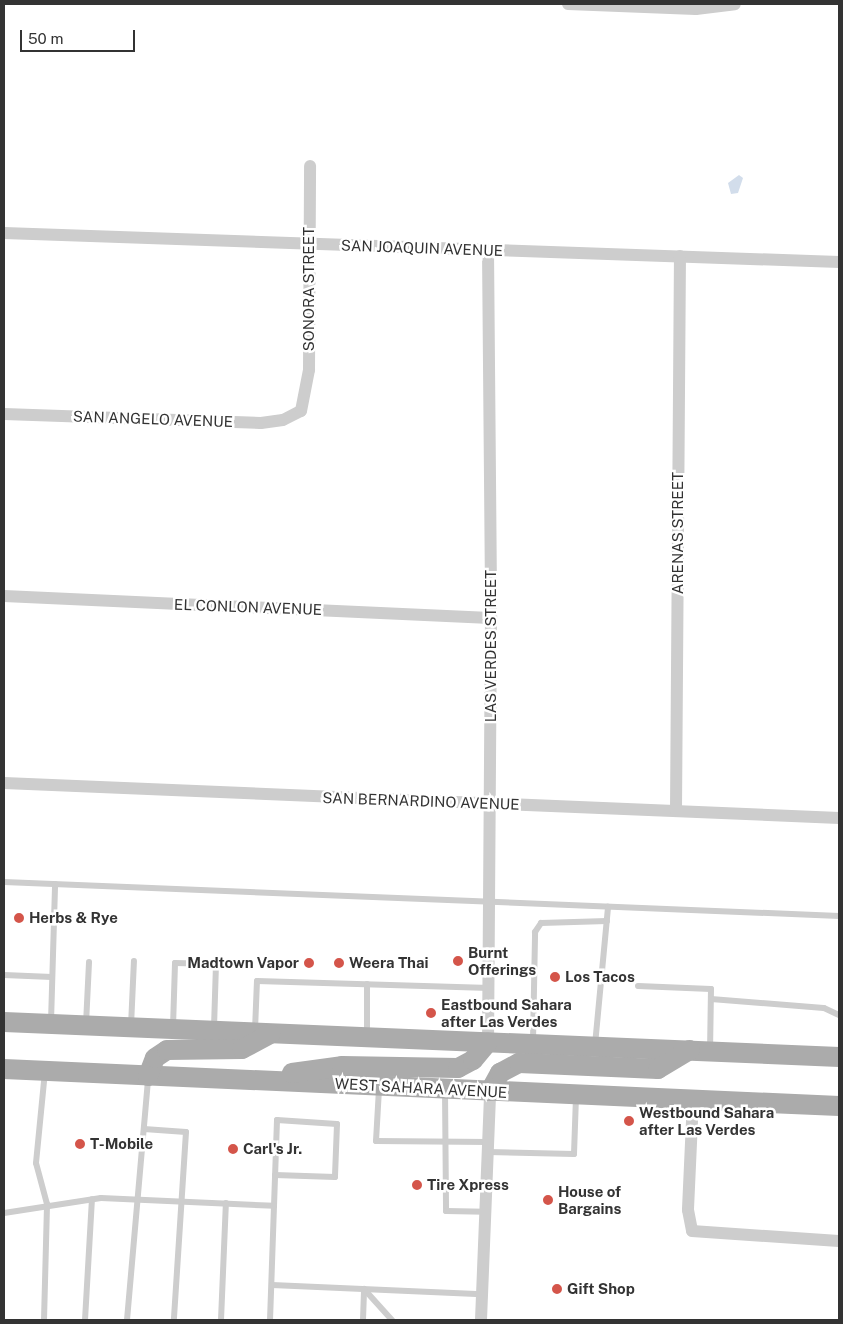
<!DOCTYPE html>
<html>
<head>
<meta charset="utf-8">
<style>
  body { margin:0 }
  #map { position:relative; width:843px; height:1324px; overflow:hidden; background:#fff; font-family:"Public Sans",sans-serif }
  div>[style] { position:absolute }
  .water>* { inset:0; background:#d2ddeb }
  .service>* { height:6px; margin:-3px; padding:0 3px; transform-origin:3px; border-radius:3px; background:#cdcdcd }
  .minor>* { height:12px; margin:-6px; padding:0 6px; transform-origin:6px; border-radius:6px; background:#cdcdcd }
  .primary>* { height:20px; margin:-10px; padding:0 10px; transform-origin:10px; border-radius:10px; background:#ababab }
  .dots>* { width:14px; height:14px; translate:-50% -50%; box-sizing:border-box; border:2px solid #fff; border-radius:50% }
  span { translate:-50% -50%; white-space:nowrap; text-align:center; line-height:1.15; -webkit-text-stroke:5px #fff; paint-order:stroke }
  .street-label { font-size:15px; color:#333 }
  .poi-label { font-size:15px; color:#333; font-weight:700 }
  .left { translate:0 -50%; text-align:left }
  .right { translate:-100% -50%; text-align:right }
  .frame { position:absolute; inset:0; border:5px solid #333; pointer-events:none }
  .scale { position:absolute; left:20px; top:30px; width:115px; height:22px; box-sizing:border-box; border:2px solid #333; border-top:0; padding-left:6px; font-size:15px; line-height:18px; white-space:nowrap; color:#333; -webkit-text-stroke:4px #fff; paint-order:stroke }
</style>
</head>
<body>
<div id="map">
  <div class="water">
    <i style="clip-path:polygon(739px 175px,743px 178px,738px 193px,731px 194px,728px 183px)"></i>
  </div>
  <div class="service">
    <i style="left:4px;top:882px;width:836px;rotate:2.33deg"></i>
    <i style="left:4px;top:975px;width:48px;rotate:2.4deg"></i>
    <i style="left:638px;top:986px;width:73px;rotate:2.4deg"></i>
    <i style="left:711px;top:989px;width:61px;rotate:90.9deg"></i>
    <i style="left:711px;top:999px;width:113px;rotate:4.6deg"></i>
    <i style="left:824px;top:1008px;width:17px;rotate:25deg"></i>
    <i style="left:51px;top:1022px;width:138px;rotate:-88.3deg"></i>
    <i style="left:86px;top:1024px;width:62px;rotate:-87.2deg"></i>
    <i style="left:131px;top:1026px;width:65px;rotate:-87.4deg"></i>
    <i style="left:173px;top:1027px;width:64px;rotate:-88.2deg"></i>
    <i style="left:175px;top:963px;width:41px;rotate:1.4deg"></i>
    <i style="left:216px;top:964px;width:65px;rotate:91.8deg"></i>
    <i style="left:255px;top:1030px;width:49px;rotate:-87.7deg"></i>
    <i style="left:257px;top:981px;width:233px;rotate:1.7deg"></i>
    <i style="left:367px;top:1035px;width:51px;rotate:-90deg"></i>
    <i style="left:533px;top:1041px;width:109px;rotate:-88.9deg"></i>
    <i style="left:535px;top:932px;width:11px;rotate:-56deg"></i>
    <i style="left:541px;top:923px;width:66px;rotate:-1.7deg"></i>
    <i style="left:595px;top:1045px;width:139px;rotate:-84.6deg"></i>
    <i style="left:379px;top:1089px;width:52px;rotate:93.3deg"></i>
    <i style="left:376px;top:1141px;width:112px;rotate:0.5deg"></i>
    <i style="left:445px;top:1091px;width:120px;rotate:89.5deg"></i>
    <i style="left:446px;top:1211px;width:39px;rotate:1deg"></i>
    <i style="left:144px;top:1129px;width:42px;rotate:4.1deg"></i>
    <i style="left:186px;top:1132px;width:188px;rotate:93.7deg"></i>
    <i style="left:488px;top:1152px;width:86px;rotate:1.3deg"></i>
    <i style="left:574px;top:1154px;width:58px;rotate:-88deg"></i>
    <i style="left:274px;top:1206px;width:86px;rotate:-88deg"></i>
    <i style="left:277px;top:1120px;width:60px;rotate:3.8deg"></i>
    <i style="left:337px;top:1124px;width:53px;rotate:92.2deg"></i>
    <i style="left:335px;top:1177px;width:60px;rotate:-178.1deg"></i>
    <i style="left:4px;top:1213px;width:98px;rotate:-8.8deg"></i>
    <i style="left:101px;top:1198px;width:173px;rotate:2.6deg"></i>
    <i style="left:274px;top:1206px;width:114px;rotate:92deg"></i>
    <i style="left:272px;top:1285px;width:210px;rotate:2.5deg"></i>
    <i style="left:364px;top:1289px;width:42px;rotate:47.9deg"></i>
    <i style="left:44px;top:1320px;width:116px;rotate:-88.5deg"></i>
    <i style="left:47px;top:1204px;width:42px;rotate:-105deg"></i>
    <i style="left:36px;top:1163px;width:91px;rotate:-84.4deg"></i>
    <i style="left:85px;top:1320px;width:121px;rotate:-86.7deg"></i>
    <i style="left:127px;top:1320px;width:242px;rotate:-85deg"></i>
    <i style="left:221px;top:1320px;width:117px;rotate:-87.6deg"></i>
    <i style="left:363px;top:1320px;width:31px;rotate:-88deg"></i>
  </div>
  <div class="minor">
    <i style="left:568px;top:4px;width:128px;rotate:2.2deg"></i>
    <i style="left:696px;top:9px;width:39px;rotate:-7deg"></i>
    <i style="left:4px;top:233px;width:836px;rotate:1.99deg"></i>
    <i style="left:488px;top:250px;width:368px;rotate:89.5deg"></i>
    <i style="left:491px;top:618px;width:424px;rotate:90.4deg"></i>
    <i style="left:4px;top:414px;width:257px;rotate:2deg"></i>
    <i style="left:261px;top:423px;width:22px;rotate:-8deg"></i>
    <i style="left:283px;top:420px;width:20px;rotate:-27deg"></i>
    <i style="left:301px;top:411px;width:42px;rotate:-79deg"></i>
    <i style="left:309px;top:370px;width:204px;rotate:-89.7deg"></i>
    <i style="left:4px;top:596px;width:487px;rotate:2.6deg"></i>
    <i style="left:4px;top:783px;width:836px;rotate:2.4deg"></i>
    <i style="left:676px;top:811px;width:555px;rotate:-89.59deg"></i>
    <i style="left:693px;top:1099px;width:111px;rotate:92.6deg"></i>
    <i style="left:688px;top:1210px;width:21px;rotate:79deg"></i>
    <i style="left:692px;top:1231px;width:147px;rotate:3.9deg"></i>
    <i style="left:481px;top:1320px;width:229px;rotate:-87.7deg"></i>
  </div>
  <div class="primary">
    <i style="left:4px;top:1022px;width:836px;rotate:2.4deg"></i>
    <i style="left:4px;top:1069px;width:836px;rotate:2.54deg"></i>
    <i style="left:292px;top:1073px;width:50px;rotate:-8deg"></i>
    <i style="left:342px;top:1066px;width:116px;rotate:1deg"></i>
    <i style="left:458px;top:1068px;width:17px;rotate:-28deg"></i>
    <i style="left:473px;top:1060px;width:23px;rotate:-50deg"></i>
    <i style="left:148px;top:1076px;width:19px;rotate:-69deg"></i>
    <i style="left:155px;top:1058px;width:14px;rotate:-34deg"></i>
    <i style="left:167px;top:1050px;width:75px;rotate:-0.8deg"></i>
    <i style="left:242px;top:1049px;width:32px;rotate:-28deg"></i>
    <i style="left:490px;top:1091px;width:21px;rotate:-61deg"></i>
    <i style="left:500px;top:1073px;width:21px;rotate:-28deg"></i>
    <i style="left:519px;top:1063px;width:139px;rotate:2.5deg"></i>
    <i style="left:658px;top:1069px;width:37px;rotate:-31deg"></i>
  </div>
  <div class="dots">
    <i style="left:19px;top:918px;background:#d4554a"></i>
    <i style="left:458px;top:961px;background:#d4554a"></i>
    <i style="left:309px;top:963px;background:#d4554a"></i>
    <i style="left:339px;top:963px;background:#d4554a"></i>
    <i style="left:555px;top:977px;background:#d4554a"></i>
    <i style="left:431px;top:1013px;background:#d4554a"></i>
    <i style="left:629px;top:1121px;background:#d4554a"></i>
    <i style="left:80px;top:1144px;background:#d4554a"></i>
    <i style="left:233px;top:1149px;background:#d4554a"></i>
    <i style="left:417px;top:1185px;background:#d4554a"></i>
    <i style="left:548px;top:1200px;background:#d4554a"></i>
    <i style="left:557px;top:1289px;background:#d4554a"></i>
  </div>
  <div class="street-label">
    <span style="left:422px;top:248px;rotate:2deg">SAN JOAQUIN AVENUE</span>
    <span style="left:309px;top:289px;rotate:-90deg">SONORA STREET</span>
    <span style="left:153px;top:419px;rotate:2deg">SAN ANGELO AVENUE</span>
    <span style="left:678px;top:533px;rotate:-90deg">ARENAS STREET</span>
    <span style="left:248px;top:607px;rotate:2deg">EL CONLON AVENUE</span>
    <span style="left:491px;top:646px;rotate:-90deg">LAS VERDES STREET</span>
    <span style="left:421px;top:801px;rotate:2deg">SAN BERNARDINO AVENUE</span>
    <span style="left:421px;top:1088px;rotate:3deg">WEST SAHARA AVENUE</span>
  </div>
  <div class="poi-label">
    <span class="left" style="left:29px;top:918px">Herbs &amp; Rye</span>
    <span class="left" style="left:468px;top:961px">Burnt<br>Offerings</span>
    <span class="right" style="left:299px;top:963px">Madtown Vapor</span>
    <span class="left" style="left:349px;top:963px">Weera Thai</span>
    <span class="left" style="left:565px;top:977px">Los Tacos</span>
    <span class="left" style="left:441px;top:1013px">Eastbound Sahara<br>after Las Verdes</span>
    <span class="left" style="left:639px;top:1121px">Westbound Sahara<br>after Las Verdes</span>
    <span class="left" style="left:90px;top:1144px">T-Mobile</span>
    <span class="left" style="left:243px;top:1149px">Carl's Jr.</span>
    <span class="left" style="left:427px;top:1185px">Tire Xpress</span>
    <span class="left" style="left:558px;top:1200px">House of<br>Bargains</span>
    <span class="left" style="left:567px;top:1289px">Gift Shop</span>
  </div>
  <div class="frame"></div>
  <div class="scale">50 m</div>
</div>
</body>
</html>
